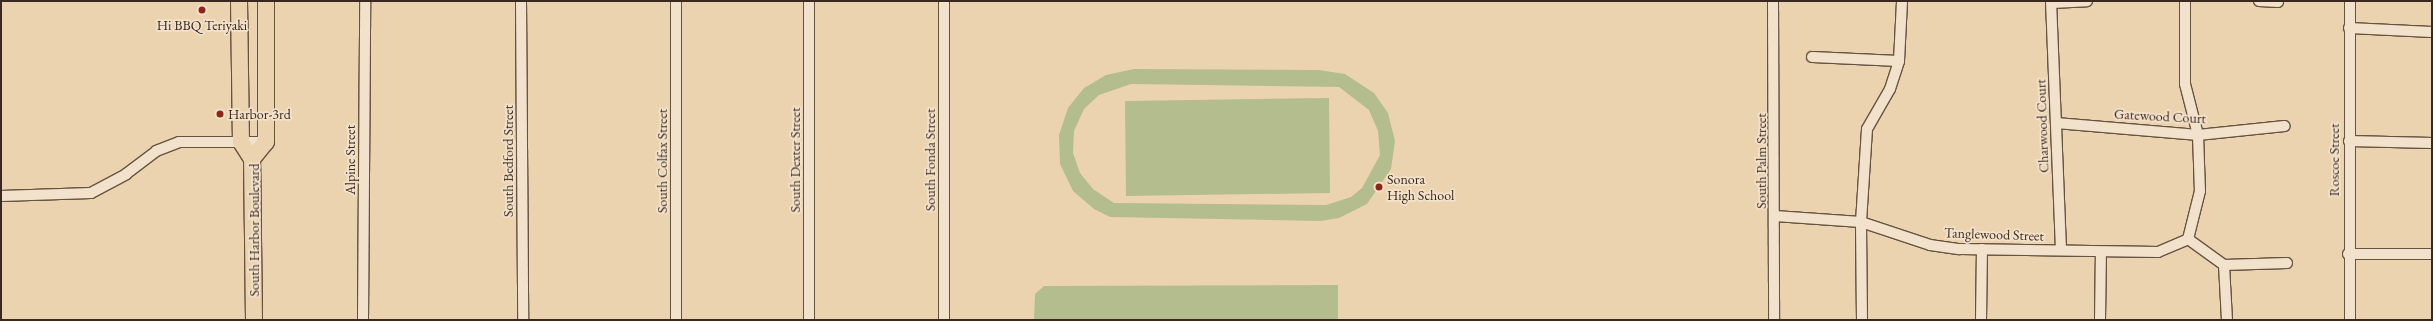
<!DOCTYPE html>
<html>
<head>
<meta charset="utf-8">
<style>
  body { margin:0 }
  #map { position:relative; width:2433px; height:321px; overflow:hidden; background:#ecd3af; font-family:"EB Garamond",serif }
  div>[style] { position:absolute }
  .green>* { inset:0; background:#b4bd8e }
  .roads { filter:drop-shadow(1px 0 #665442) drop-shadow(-1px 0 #665442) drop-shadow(0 1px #665442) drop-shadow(0 -1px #665442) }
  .street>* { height:10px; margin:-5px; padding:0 5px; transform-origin:5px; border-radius:5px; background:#f3e2cb }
  .primary>* { height:16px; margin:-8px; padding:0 8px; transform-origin:8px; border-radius:8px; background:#ecd3af }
  .dots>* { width:11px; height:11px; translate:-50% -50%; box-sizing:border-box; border:2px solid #f3e2cb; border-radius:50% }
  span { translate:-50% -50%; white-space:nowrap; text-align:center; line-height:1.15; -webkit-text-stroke:3.5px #f3e2cb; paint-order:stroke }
  .poi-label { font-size:14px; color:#3a291e }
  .left { translate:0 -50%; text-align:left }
  .street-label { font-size:14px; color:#3a291e }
  .frame { position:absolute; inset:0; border:2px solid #3a291e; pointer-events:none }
</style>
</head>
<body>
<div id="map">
  <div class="green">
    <i style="clip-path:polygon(evenodd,1134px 69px,1319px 70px,1345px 74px,1374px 93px,1388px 113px,1395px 141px,1391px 169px,1367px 204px,1339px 218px,1320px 221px,1110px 217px,1094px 209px,1073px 191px,1060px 164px,1059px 135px,1068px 108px,1084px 88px,1106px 75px,1134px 69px,1131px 84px,1339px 87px,1369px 110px,1378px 131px,1380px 155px,1362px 188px,1351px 197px,1326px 205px,1114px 203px,1093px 189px,1080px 173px,1073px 153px,1074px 131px,1084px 109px,1099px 95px,1131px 84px)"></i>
    <i style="clip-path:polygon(1329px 98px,1330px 193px,1126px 196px,1125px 101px)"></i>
    <i style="clip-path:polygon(1338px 285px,1338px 320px,1034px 320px,1035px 294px,1044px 286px)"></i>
  </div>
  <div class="roads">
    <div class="street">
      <i style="left:521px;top:1px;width:319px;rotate:89.6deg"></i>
      <i style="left:676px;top:1px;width:319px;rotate:90deg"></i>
      <i style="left:1773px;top:1px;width:319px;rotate:89.8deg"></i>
      <i style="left:2051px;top:1px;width:249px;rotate:87.7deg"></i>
      <i style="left:2185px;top:1px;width:83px;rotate:90deg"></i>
      <i style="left:2185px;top:84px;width:53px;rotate:75.7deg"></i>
      <i style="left:2198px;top:135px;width:56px;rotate:88deg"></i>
      <i style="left:2200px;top:191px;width:49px;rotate:104deg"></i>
      <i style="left:2259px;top:1px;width:19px;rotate:3deg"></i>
      <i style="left:2350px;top:1px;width:319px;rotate:90deg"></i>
      <i style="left:2052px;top:3px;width:35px;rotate:-3deg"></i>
      <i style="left:2349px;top:28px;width:83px;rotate:2.8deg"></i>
      <i style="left:1812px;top:57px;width:87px;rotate:2.6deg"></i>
      <i style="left:2056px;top:123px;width:143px;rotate:4.8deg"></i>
      <i style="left:2198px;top:135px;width:87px;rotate:-5.9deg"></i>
      <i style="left:2349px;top:141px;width:83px;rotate:1.4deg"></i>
      <i style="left:1px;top:196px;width:90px;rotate:-1.9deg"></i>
      <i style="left:91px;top:193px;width:40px;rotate:-28deg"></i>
      <i style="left:126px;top:174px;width:38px;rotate:-37deg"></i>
      <i style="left:156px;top:151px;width:25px;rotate:-21deg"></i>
      <i style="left:179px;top:142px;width:87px"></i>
      <i style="left:1775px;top:216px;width:86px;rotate:4deg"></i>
      <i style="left:1861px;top:222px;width:73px;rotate:18.4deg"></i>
      <i style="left:1930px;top:245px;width:30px;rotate:8deg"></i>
      <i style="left:1960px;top:249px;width:198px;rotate:0.9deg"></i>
      <i style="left:2158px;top:252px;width:33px;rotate:-23deg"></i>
      <i style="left:2188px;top:239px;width:44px;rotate:35.8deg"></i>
      <i style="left:2224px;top:265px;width:55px;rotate:86.9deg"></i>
      <i style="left:2348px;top:254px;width:84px"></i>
      <i style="left:2224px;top:265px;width:63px;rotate:-1.8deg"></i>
      <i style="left:363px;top:320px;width:319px;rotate:-89.6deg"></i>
      <i style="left:809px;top:320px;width:319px;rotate:-90deg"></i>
      <i style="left:944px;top:320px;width:319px;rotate:-90deg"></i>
      <i style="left:1862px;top:320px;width:98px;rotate:-90.6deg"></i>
      <i style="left:1861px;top:222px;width:93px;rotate:-86.3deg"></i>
      <i style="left:1867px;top:129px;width:46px;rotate:-60.1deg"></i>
      <i style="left:1890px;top:89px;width:29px;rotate:-72deg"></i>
      <i style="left:1899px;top:61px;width:60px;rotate:-87.1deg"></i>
      <i style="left:1981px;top:320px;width:71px;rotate:-89.2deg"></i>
      <i style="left:2100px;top:320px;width:68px;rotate:-89.2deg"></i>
    </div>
    <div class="primary">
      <i style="left:239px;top:1px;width:141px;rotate:89.2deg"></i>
      <i style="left:241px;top:142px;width:20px;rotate:57deg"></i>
      <i style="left:254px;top:320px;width:161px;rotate:-90.7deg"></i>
      <i style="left:252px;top:159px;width:22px;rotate:-51deg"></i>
      <i style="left:266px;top:142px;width:141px;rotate:-90deg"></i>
    </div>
  </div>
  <div class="dots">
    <i style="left:202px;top:10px;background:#8f2418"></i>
    <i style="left:220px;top:114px;background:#8f2418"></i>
    <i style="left:1379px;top:187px;background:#8f2418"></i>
  </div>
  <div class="poi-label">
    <span style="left:202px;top:25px">Hi BBQ Teriyaki</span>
    <span class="left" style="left:228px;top:114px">Harbor-3rd</span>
    <span class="left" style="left:1387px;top:187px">Sonora<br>High School</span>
  </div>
  <div class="street-label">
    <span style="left:2160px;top:116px;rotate:3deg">Gatewood Court</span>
    <span style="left:2042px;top:126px;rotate:-92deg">Charwood Court</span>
    <span style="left:350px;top:160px;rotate:-90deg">Alpine Street</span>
    <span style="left:795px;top:160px;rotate:-90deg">South Dexter Street</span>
    <span style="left:930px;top:160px;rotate:-90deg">South Fonda Street</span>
    <span style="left:2334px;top:160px;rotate:-90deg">Roscoe Street</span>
    <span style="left:508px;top:161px;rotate:-90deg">South Bedford Street</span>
    <span style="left:662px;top:161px;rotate:-90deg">South Colfax Street</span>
    <span style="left:1761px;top:161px;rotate:-90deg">South Palm Street</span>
    <span style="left:254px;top:230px;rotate:-90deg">South Harbor Boulevard</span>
    <span style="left:1994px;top:234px;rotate:2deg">Tanglewood Street</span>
  </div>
  <div class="frame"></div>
</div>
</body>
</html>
